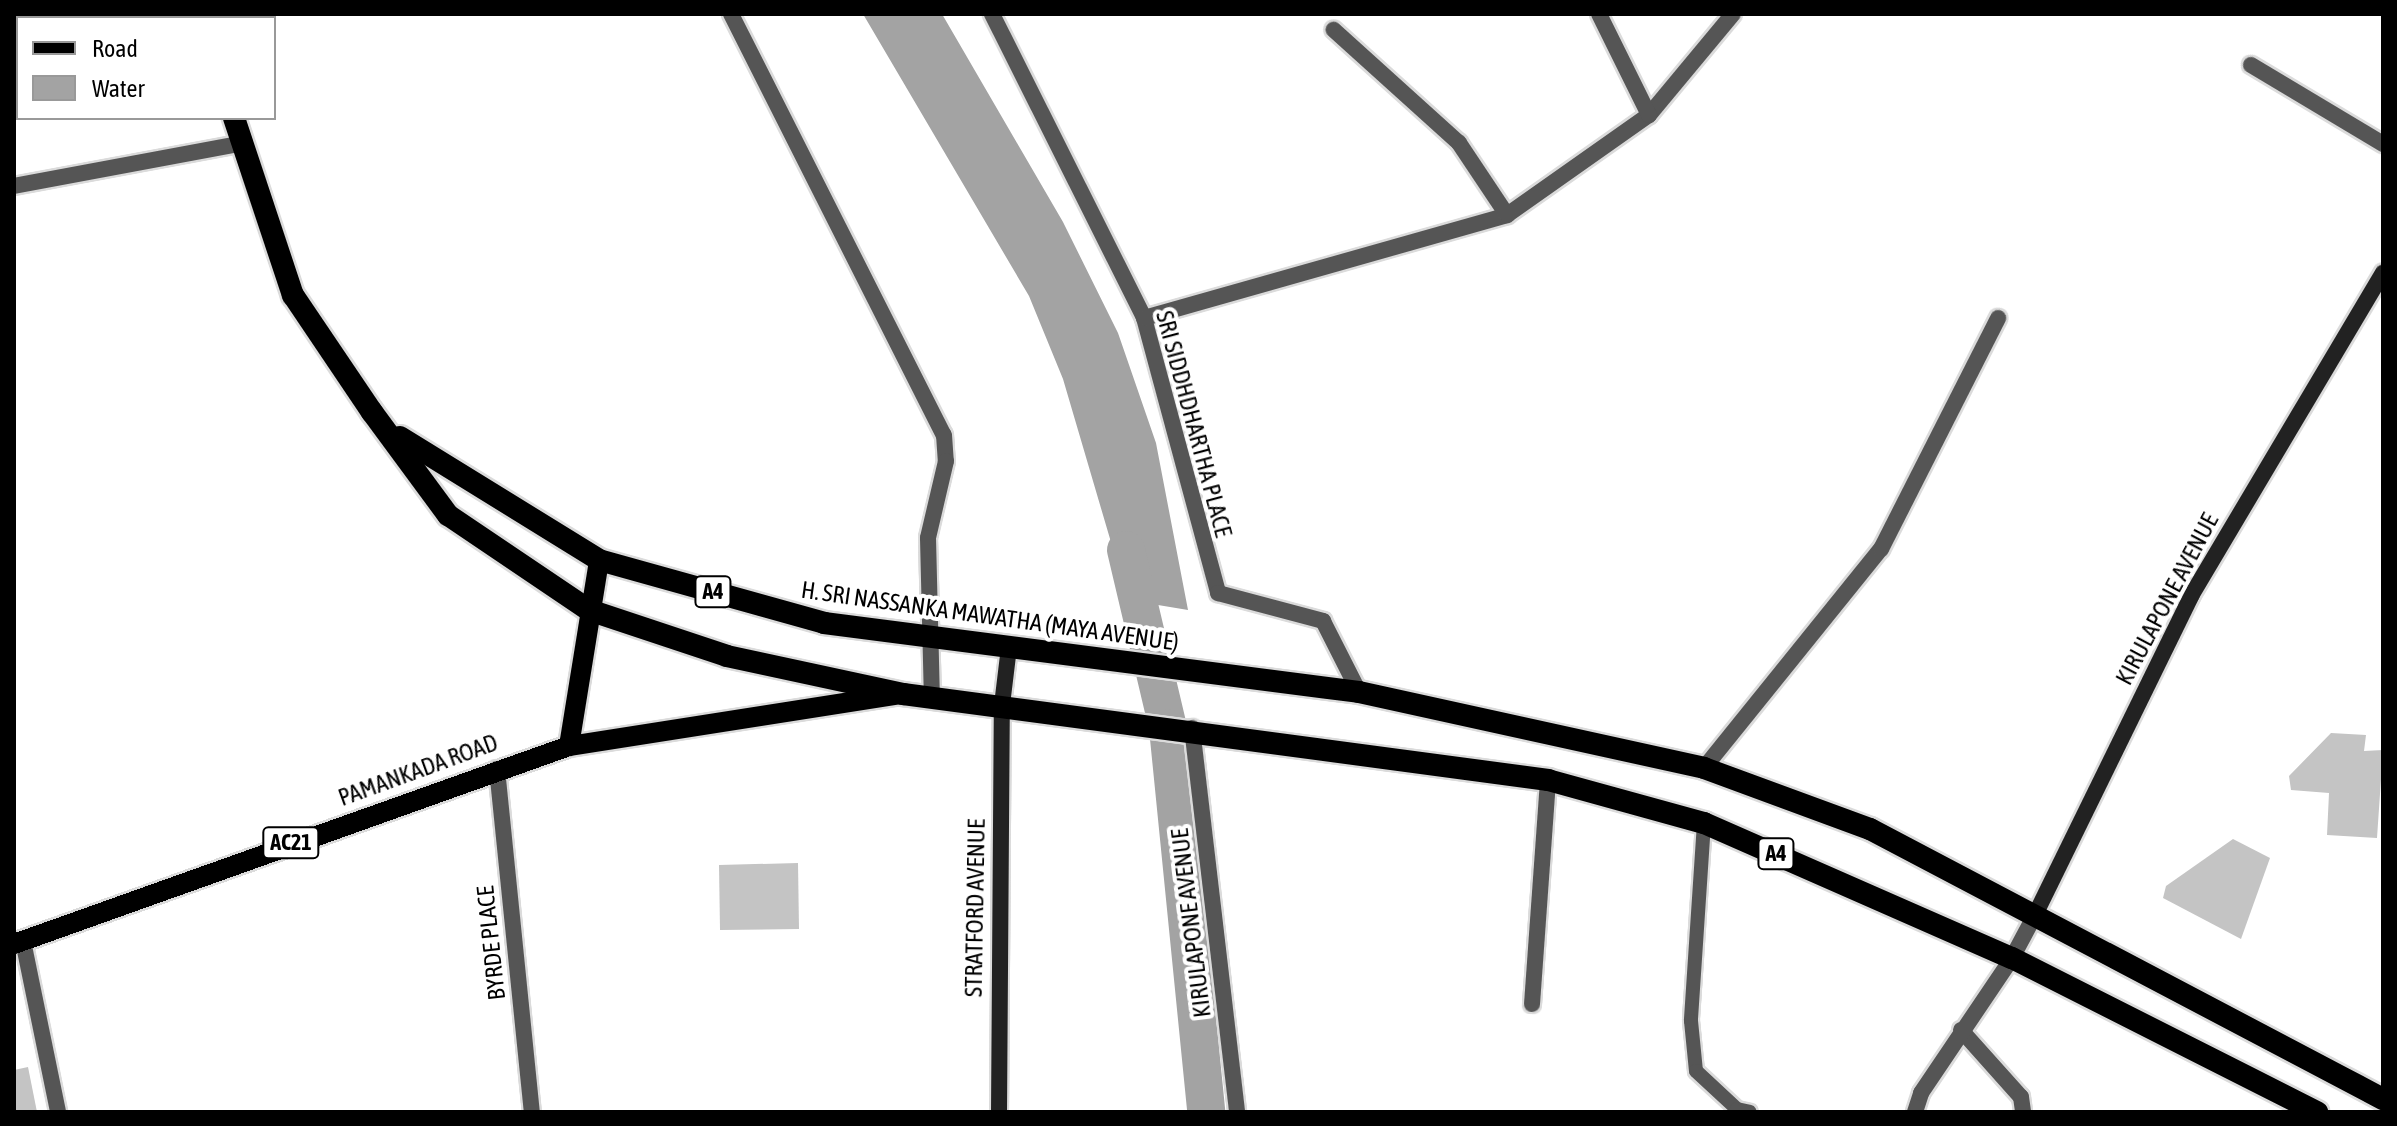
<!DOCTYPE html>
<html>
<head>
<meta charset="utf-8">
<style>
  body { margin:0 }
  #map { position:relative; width:2397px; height:1126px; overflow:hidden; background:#fff; font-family:"Asap Condensed",sans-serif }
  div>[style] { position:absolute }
  .water>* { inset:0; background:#a3a3a3 }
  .canal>* { height:38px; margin:-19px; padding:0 19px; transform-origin:19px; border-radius:19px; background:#a3a3a3 }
  .building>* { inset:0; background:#c4c4c4 }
  .roads { filter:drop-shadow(2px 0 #dbdbdb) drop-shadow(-2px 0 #dbdbdb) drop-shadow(0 2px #dbdbdb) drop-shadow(0 -2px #dbdbdb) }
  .service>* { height:14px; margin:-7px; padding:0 7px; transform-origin:7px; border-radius:7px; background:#555 }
  .minor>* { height:16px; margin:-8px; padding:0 8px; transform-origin:8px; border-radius:8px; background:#555 }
  .tertiary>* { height:16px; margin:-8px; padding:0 8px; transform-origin:8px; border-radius:8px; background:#555 }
  .secondary>* { height:16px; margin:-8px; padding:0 8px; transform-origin:8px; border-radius:8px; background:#222 }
  .primary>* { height:20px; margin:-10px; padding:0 10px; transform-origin:10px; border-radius:10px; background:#000 }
  .trunk>* { height:22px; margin:-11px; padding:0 11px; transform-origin:11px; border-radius:11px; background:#000 }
  span { translate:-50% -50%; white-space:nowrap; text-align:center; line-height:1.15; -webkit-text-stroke:8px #fff; paint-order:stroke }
  .shield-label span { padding:2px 6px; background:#fff; border:2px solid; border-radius:6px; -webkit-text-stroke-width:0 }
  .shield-label { font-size:22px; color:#000; font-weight:700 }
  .street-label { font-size:24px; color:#000 }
  .frame { position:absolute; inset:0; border:16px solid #000; pointer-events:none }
  .legend { position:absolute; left:16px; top:16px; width:260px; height:104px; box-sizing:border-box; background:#fff; border:2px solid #999; margin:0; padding:10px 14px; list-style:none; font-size:24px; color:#000 }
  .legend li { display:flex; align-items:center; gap:16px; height:40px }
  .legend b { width:40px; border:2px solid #999 }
</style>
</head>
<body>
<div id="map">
  <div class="water">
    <i style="clip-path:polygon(863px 14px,942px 14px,1063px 222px,1118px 333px,1156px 443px,1188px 610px,1128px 600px,1063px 379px,1029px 296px)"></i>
  </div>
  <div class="canal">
    <i style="left:1126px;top:550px;width:183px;rotate:76.7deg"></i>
    <i style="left:1168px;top:728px;width:386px;rotate:84.3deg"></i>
  </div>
  <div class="building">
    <i style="clip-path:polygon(2331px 733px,2366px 735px,2364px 751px,2383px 750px,2377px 838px,2327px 835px,2329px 793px,2291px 790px,2289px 776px)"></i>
    <i style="clip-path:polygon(2233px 839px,2270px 858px,2241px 939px,2163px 898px,2166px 886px)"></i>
    <i style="clip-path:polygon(798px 863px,799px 929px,720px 930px,719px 865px)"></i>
    <i style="clip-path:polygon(28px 1067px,37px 1112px,14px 1112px,14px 1070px)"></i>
  </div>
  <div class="roads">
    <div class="service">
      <i style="left:1704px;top:823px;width:198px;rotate:93.8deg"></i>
      <i style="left:1691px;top:1021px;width:50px;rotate:84.3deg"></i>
      <i style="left:1696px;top:1071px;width:56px;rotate:42.8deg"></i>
      <i style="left:1737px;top:1109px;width:13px;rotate:13deg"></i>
    </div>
    <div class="minor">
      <i style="left:731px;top:14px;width:472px;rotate:63.2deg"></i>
      <i style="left:944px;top:435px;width:26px;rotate:86deg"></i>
      <i style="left:946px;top:461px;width:79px;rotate:103.2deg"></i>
      <i style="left:928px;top:538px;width:159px;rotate:88.6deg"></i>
      <i style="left:992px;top:14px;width:340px;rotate:63.4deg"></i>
      <i style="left:1144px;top:318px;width:285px;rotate:74.9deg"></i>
      <i style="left:1218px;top:593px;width:109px;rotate:14.9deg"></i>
      <i style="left:1323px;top:621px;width:80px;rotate:63.1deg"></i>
      <i style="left:2251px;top:65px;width:154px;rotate:30.9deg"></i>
      <i style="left:1649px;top:115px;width:131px;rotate:-50.3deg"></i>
      <i style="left:14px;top:186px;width:228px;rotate:-10.6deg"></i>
      <i style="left:1507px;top:215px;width:174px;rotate:-35.2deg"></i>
      <i style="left:1649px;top:115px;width:113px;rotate:-116.3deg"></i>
      <i style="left:1144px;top:318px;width:377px;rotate:-15.8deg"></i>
      <i style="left:1507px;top:215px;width:87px;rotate:-123.7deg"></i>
      <i style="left:1459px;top:143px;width:169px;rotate:-137.9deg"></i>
      <i style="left:1192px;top:728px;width:387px;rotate:83.3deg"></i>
      <i style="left:1704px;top:768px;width:282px;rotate:-51.1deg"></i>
      <i style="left:1881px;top:549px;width:259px;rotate:-63.1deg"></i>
      <i style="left:497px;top:769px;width:345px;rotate:84.2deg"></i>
      <i style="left:23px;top:941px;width:175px;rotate:78.4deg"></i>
      <i style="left:1532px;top:1004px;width:225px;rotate:-85.9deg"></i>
      <i style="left:1961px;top:1030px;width:90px;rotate:48.2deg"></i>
      <i style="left:2021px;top:1097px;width:15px;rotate:82deg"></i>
      <i style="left:1915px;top:1112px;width:20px;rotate:-72deg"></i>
      <i style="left:1921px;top:1093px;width:163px;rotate:-56deg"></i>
    </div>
    <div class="tertiary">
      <i style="left:2012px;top:958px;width:51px;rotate:-61.9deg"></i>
    </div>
    <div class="secondary">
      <i style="left:2036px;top:913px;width:353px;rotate:-63.9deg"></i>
      <i style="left:2191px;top:596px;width:376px;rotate:-59.3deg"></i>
      <i style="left:999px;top:1112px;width:407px;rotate:-89.6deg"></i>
      <i style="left:1002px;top:705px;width:58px;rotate:-83.1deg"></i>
    </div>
    <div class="primary">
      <i style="left:569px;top:746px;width:188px;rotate:-80.8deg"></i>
      <i style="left:14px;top:944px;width:589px;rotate:-19.63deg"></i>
      <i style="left:569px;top:746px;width:335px;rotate:-8.9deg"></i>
    </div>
    <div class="trunk">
      <i style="left:216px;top:14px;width:4px;rotate:76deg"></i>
      <i style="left:234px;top:118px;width:187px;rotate:71.6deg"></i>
      <i style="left:293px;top:295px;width:141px;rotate:56deg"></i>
      <i style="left:372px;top:412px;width:128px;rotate:53.6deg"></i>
      <i style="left:448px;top:515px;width:170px;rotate:34deg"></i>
      <i style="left:589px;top:610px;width:145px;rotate:18.4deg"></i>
      <i style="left:727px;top:656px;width:180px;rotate:12.2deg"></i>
      <i style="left:903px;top:694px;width:651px;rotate:7.59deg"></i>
      <i style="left:1548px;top:780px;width:162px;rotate:15.4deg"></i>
      <i style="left:1704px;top:823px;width:336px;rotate:23.7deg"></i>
      <i style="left:2012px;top:958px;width:342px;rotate:26.8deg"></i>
      <i style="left:400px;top:437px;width:234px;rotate:31.7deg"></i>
      <i style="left:599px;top:560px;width:234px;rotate:15.6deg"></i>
      <i style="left:824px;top:623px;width:539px;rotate:7.35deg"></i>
      <i style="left:1359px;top:692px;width:353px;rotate:12.4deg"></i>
      <i style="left:1704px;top:768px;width:177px;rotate:20.2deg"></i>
      <i style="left:1870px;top:829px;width:580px;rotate:27.76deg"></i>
    </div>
  </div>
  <div class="shield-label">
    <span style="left:713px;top:592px">A4</span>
    <span style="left:291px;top:843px">AC21</span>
    <span style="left:1776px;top:854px">A4</span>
  </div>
  <div class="street-label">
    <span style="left:1194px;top:424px;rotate:75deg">SRI SIDDHDHARTHA PLACE</span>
    <span style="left:2167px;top:599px;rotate:-62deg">KIRULAPONE AVENUE</span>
    <span style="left:990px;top:616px;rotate:8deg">H. SRI NASSANKA MAWATHA (MAYA AVENUE)</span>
    <span style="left:418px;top:770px;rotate:-20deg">PAMANKADA ROAD</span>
    <span style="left:975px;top:908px;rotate:-89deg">STRATFORD AVENUE</span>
    <span style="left:1191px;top:923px;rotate:-97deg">KIRULAPONE AVENUE</span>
    <span style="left:491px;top:943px;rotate:-96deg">BYRDE PLACE</span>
  </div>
  <div class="frame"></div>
  <ul class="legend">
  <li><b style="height:10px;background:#000"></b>Road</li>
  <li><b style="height:22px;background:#a3a3a3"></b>Water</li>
  </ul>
</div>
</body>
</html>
